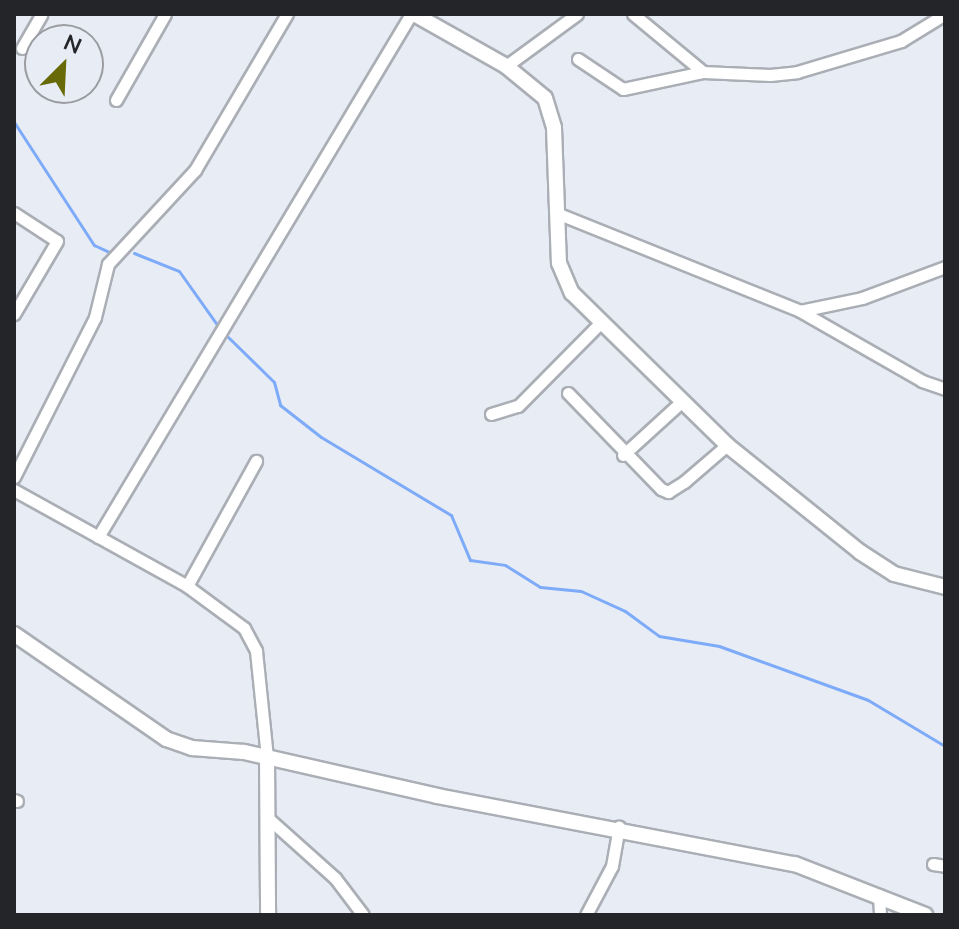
<!DOCTYPE html>
<html>
<head>
<meta charset="utf-8">
<style>
  body { margin:0 }
  #map { position:relative; width:959px; height:929px; overflow:hidden; background:#e8ecf4; font-family:Mulish,sans-serif }
  div>[style] { position:absolute }
  .stream>* { height:3px; margin:-1.5px; padding:0 1.5px; transform-origin:1.5px; border-radius:1.5px; background:#7dabf9 }
  .roads { filter:drop-shadow(2px 0 #aaaeb5) drop-shadow(-2px 0 #aaaeb5) drop-shadow(0 2px #aaaeb5) drop-shadow(0 -2px #aaaeb5) }
  .street>* { height:11px; margin:-5.5px; padding:0 5.5px; transform-origin:5.5px; border-radius:5.5px; background:#fff }
  .secondary>* { height:14px; margin:-7px; padding:0 7px; transform-origin:7px; border-radius:7px; background:#fff }
  span { translate:-50% -50%; white-space:nowrap; text-align:center; line-height:1.15; -webkit-text-stroke:8px #e8ecf4; paint-order:stroke }
  .frame { position:absolute; inset:0; border:16px solid #242528; pointer-events:none }
  .north { position:absolute; left:24px; top:24px; width:80px; height:80px; box-sizing:border-box; background:#e8ecf4; border:2px solid #9a9ca2; border-radius:50%; rotate:24deg; font-size:22px; font-weight:700; line-height:32px; text-align:center; color:#242528 }
  .north::after { content:''; display:block; margin:auto; width:28px; height:36px; background:#686907; clip-path:polygon(50% 0,100% 100%,50% 72%,0 100%) }
</style>
</head>
<body>
<div id="map">
  <div class="stream">
    <i style="left:14px;top:122px;width:147px;rotate:57deg"></i>
    <i style="left:94px;top:245px;width:17px;rotate:25deg"></i>
    <i style="left:134px;top:253px;width:48px;rotate:21.8deg"></i>
    <i style="left:179px;top:271px;width:71px;rotate:54.7deg"></i>
    <i style="left:228px;top:337px;width:64px;rotate:44.4deg"></i>
    <i style="left:274px;top:382px;width:24px;rotate:75deg"></i>
    <i style="left:280px;top:405px;width:52px;rotate:38deg"></i>
    <i style="left:321px;top:437px;width:152px;rotate:31deg"></i>
    <i style="left:451px;top:515px;width:49px;rotate:67.1deg"></i>
    <i style="left:470px;top:560px;width:35px;rotate:8deg"></i>
    <i style="left:505px;top:565px;width:41px;rotate:32.2deg"></i>
    <i style="left:540px;top:587px;width:41px;rotate:5.6deg"></i>
    <i style="left:581px;top:591px;width:48px;rotate:24.4deg"></i>
    <i style="left:625px;top:611px;width:42px;rotate:36.3deg"></i>
    <i style="left:659px;top:636px;width:61px;rotate:9.5deg"></i>
    <i style="left:719px;top:646px;width:158px;rotate:19.9deg"></i>
    <i style="left:868px;top:700px;width:90px;rotate:30.9deg"></i>
  </div>
  <div class="roads">
    <div class="street">
      <i style="left:633px;top:14px;width:91px;rotate:39.6deg"></i>
      <i style="left:703px;top:72px;width:67px;rotate:2.6deg"></i>
      <i style="left:770px;top:75px;width:27px;rotate:-6deg"></i>
      <i style="left:797px;top:72px;width:109px;rotate:-16.6deg"></i>
      <i style="left:901px;top:41px;width:52px;rotate:-31.5deg"></i>
      <i style="left:22px;top:48px;width:39px;rotate:-60deg"></i>
      <i style="left:578px;top:59px;width:54px;rotate:33.7deg"></i>
      <i style="left:623px;top:89px;width:81px;rotate:-12.1deg"></i>
      <i style="left:506px;top:66px;width:88px;rotate:-36.2deg"></i>
      <i style="left:116px;top:100px;width:99px;rotate:-60.3deg"></i>
      <i style="left:14px;top:213px;width:51px;rotate:33.1deg"></i>
      <i style="left:57px;top:241px;width:85px;rotate:120.5deg"></i>
      <i style="left:559px;top:214px;width:260px;rotate:21.9deg"></i>
      <i style="left:800px;top:311px;width:63px;rotate:-11.8deg"></i>
      <i style="left:862px;top:298px;width:89px;rotate:-20.5deg"></i>
      <i style="left:800px;top:311px;width:141px;rotate:29.8deg"></i>
      <i style="left:922px;top:381px;width:24px;rotate:19deg"></i>
      <i style="left:568px;top:393px;width:134px;rotate:45.9deg"></i>
      <i style="left:661px;top:489px;width:8px;rotate:23deg"></i>
      <i style="left:668px;top:492px;width:19px;rotate:-32deg"></i>
      <i style="left:684px;top:482px;width:57px;rotate:-40.7deg"></i>
      <i style="left:491px;top:414px;width:28px;rotate:-17deg"></i>
      <i style="left:518px;top:406px;width:118px;rotate:-45.3deg"></i>
      <i style="left:623px;top:455px;width:77px;rotate:-42.4deg"></i>
      <i style="left:14px;top:477px;width:179px;rotate:-63.1deg"></i>
      <i style="left:95px;top:317px;width:55px;rotate:-76.2deg"></i>
      <i style="left:108px;top:264px;width:128px;rotate:-47.2deg"></i>
      <i style="left:195px;top:170px;width:181px;rotate:-59.5deg"></i>
      <i style="left:14px;top:490px;width:198px;rotate:29deg"></i>
      <i style="left:187px;top:586px;width:71px;rotate:36.4deg"></i>
      <i style="left:244px;top:628px;width:26px;rotate:62deg"></i>
      <i style="left:256px;top:651px;width:107px;rotate:84.1deg"></i>
      <i style="left:98px;top:537px;width:610px;rotate:-59.1deg"></i>
      <i style="left:187px;top:586px;width:143px;rotate:-61.1deg"></i>
      <i style="left:14px;top:800px;width:3px;rotate:18deg"></i>
      <i style="left:269px;top:819px;width:89px;rotate:41.8deg"></i>
      <i style="left:335px;top:878px;width:46px;rotate:52.9deg"></i>
      <i style="left:933px;top:864px;width:12px;rotate:9deg"></i>
      <i style="left:879px;top:895px;width:20px;rotate:87deg"></i>
      <i style="left:586px;top:915px;width:55px;rotate:-62deg"></i>
      <i style="left:612px;top:866px;width:40px;rotate:-80deg"></i>
    </div>
    <div class="secondary">
      <i style="left:414px;top:14px;width:106px;rotate:29.5deg"></i>
      <i style="left:506px;top:66px;width:50px;rotate:39.4deg"></i>
      <i style="left:545px;top:98px;width:31px;rotate:73deg"></i>
      <i style="left:554px;top:128px;width:135px;rotate:87.9deg"></i>
      <i style="left:559px;top:263px;width:33px;rotate:67deg"></i>
      <i style="left:572px;top:293px;width:217px;rotate:44.4deg"></i>
      <i style="left:727px;top:445px;width:171px;rotate:38.8deg"></i>
      <i style="left:860px;top:552px;width:40px;rotate:32.9deg"></i>
      <i style="left:894px;top:574px;width:53px;rotate:14.3deg"></i>
      <i style="left:14px;top:634px;width:185px;rotate:34.6deg"></i>
      <i style="left:166px;top:739px;width:28px;rotate:19deg"></i>
      <i style="left:192px;top:748px;width:52px;rotate:4.4deg"></i>
      <i style="left:244px;top:752px;width:198px;rotate:12.8deg"></i>
      <i style="left:437px;top:796px;width:364px;rotate:10.8deg"></i>
      <i style="left:795px;top:864px;width:140px;rotate:21.4deg"></i>
      <i style="left:267px;top:757px;width:158px;rotate:89.6deg"></i>
    </div>
  </div>
  <div class="frame"></div>
  <div class="north">N</div>
</div>
</body>
</html>
